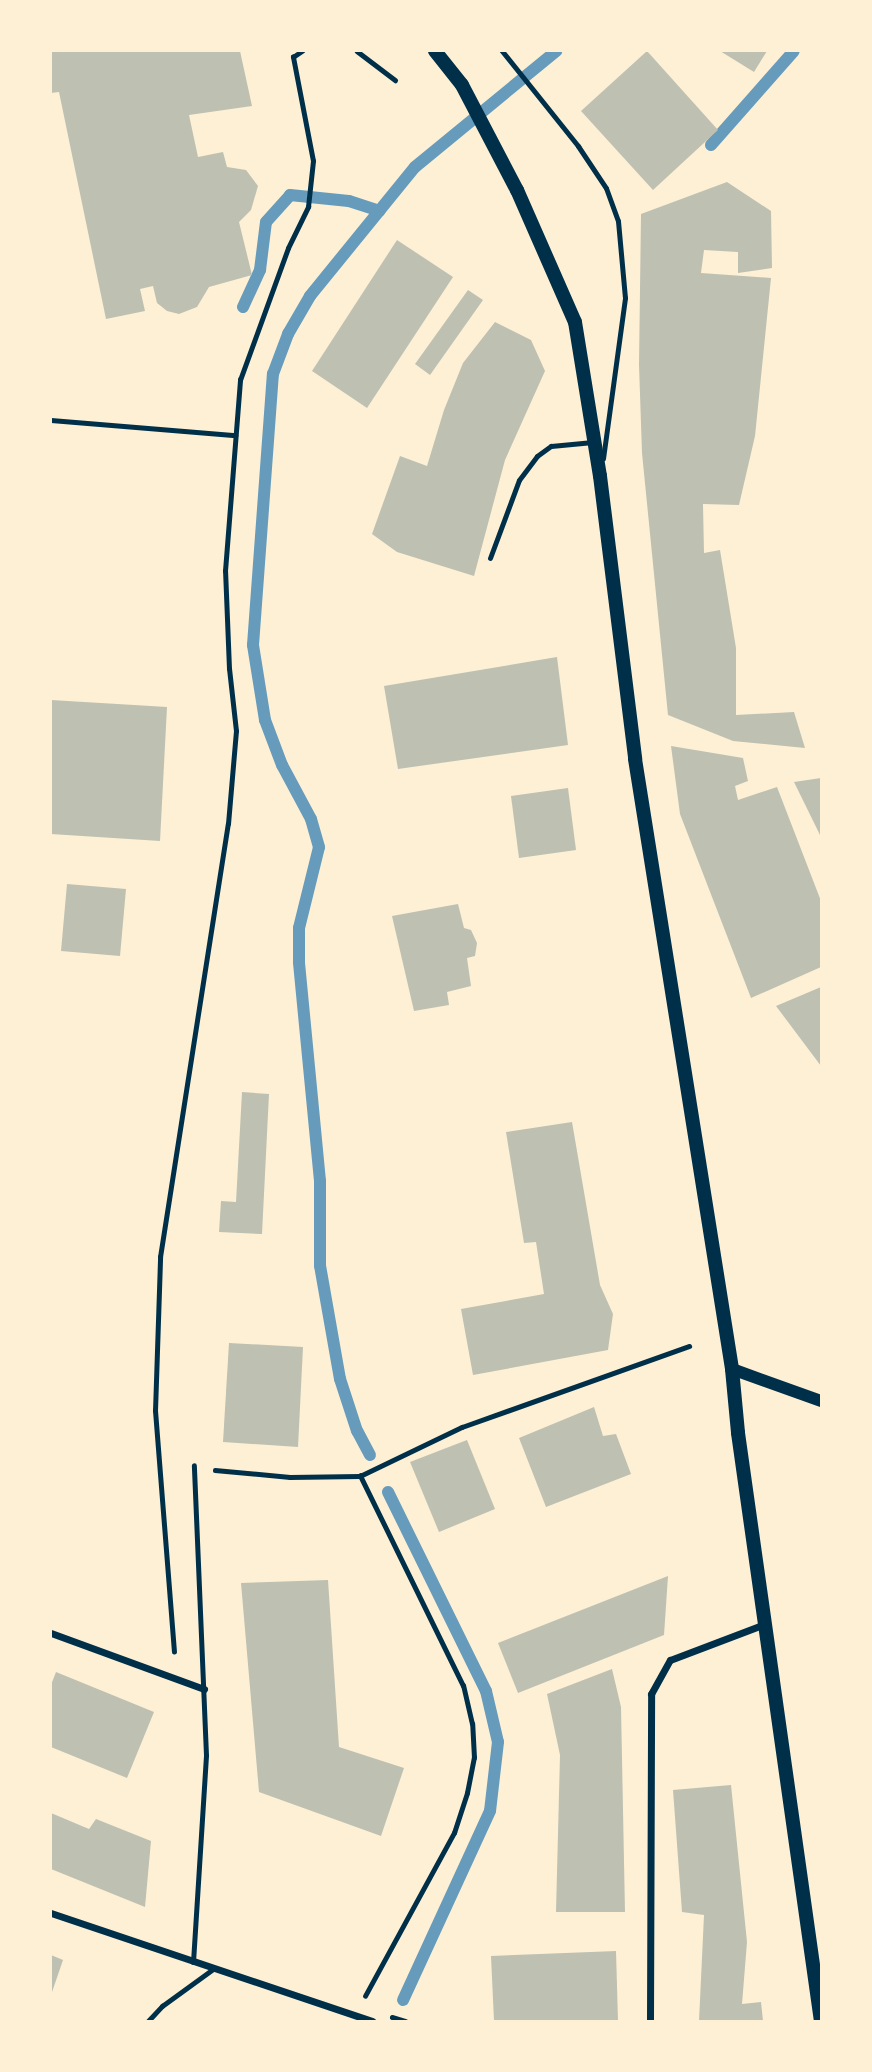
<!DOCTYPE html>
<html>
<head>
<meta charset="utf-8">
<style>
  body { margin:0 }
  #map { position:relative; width:872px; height:2072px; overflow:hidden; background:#fdf0d5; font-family:"Open Sans",sans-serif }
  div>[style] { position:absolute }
  .stream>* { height:12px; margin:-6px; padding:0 6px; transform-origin:6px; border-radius:6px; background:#669bbc }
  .building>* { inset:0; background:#bec0b2 }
  .path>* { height:4.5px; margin:-2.25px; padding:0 2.25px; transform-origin:2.25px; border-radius:2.25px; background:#003049 }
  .service>* { height:5px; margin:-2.5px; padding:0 2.5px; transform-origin:2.5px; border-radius:2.5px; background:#003049 }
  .minor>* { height:7px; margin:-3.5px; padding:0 3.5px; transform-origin:3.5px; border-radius:3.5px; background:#003049 }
  .tertiary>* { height:12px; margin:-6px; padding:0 6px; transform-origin:6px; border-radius:6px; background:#003049 }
  .secondary>* { height:14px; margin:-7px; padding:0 7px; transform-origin:7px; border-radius:7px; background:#003049 }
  span { translate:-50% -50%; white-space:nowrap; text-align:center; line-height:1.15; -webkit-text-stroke:7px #fdf0d5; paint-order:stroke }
  .frame { position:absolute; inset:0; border:52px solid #fdf0d5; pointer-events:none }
</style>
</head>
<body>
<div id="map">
  <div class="stream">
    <i style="left:711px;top:145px;width:125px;rotate:-48.6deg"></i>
    <i style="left:243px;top:307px;width:41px;rotate:-65.3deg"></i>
    <i style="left:260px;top:270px;width:48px;rotate:-82.9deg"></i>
    <i style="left:266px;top:222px;width:36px;rotate:-48deg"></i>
    <i style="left:290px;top:195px;width:59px;rotate:5.8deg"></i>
    <i style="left:349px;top:201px;width:32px;rotate:18deg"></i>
    <i style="left:370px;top:1455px;width:27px;rotate:-118deg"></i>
    <i style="left:357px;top:1431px;width:55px;rotate:-108.1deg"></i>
    <i style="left:340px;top:1379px;width:115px;rotate:-100deg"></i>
    <i style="left:320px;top:1266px;width:85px;rotate:-90deg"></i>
    <i style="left:320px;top:1181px;width:220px;rotate:-95.5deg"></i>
    <i style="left:299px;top:962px;width:34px;rotate:-90deg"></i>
    <i style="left:299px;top:928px;width:83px;rotate:-76.1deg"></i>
    <i style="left:319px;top:847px;width:29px;rotate:-106deg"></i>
    <i style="left:311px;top:819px;width:61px;rotate:-118.2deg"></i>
    <i style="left:282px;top:765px;width:48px;rotate:-110.7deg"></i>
    <i style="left:265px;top:720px;width:76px;rotate:-99.1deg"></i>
    <i style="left:253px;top:645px;width:272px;rotate:-85.8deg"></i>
    <i style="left:273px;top:374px;width:43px;rotate:-69.4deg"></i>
    <i style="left:288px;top:334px;width:44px;rotate:-59.9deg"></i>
    <i style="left:310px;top:296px;width:166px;rotate:-50.9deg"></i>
    <i style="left:415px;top:167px;width:183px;rotate:-39.4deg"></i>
    <i style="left:388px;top:1492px;width:222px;rotate:63.8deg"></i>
    <i style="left:486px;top:1691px;width:52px;rotate:76.8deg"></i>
    <i style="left:498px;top:1742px;width:69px;rotate:96.6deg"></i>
    <i style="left:490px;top:1811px;width:208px;rotate:114.7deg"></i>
  </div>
  <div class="building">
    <i style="clip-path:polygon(51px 51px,240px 51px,252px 106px,189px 115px,198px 157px,223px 152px,227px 167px,246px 170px,258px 186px,251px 210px,239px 222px,252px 275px,209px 287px,197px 307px,179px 314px,167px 311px,157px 303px,153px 286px,140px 289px,145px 311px,106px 319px,59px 92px,51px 93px)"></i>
    <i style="clip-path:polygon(647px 51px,718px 130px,653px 190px,581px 111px)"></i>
    <i style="clip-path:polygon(720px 51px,767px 51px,754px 72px)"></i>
    <i style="clip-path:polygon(727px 182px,771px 211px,772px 268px,738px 273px,738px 252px,704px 250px,701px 273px,771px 278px,755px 436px,739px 505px,703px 504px,704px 553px,720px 550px,736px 648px,736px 715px,794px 712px,805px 748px,733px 741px,668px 715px,642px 453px,639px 365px,641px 214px)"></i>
    <i style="clip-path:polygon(397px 240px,453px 277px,367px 408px,312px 371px)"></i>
    <i style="clip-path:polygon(468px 290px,483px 300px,430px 375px,415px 364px)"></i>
    <i style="clip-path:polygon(495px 322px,531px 340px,545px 371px,505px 460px,474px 576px,397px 552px,372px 534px,400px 456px,427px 466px,444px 410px,463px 363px)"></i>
    <i style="clip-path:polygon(557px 657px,568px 745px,398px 769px,384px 686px)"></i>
    <i style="clip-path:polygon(51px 700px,167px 707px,160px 841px,51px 834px)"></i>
    <i style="clip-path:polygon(671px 746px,743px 758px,748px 781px,735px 786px,738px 800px,777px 787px,821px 901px,821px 967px,751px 998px,680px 814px)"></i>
    <i style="clip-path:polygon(821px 778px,821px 837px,794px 782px)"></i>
    <i style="clip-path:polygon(568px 788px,576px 850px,519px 858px,511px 796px)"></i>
    <i style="clip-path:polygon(67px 884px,126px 889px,120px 956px,61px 951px)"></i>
    <i style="clip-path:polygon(458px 904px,464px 928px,471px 930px,477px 943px,475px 956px,467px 958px,471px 986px,447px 992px,449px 1005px,414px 1011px,392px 916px)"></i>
    <i style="clip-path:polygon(821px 987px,821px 1066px,776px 1006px)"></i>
    <i style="clip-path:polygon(242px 1092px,269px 1094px,262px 1234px,219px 1232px,221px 1201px,236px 1202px)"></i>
    <i style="clip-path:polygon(572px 1122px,600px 1285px,613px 1314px,608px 1350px,473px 1375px,461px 1309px,544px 1294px,536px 1242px,524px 1243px,506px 1132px)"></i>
    <i style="clip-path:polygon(229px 1343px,303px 1347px,298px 1447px,223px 1442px)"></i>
    <i style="clip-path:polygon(594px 1407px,603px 1436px,616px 1434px,631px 1474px,546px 1507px,519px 1438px)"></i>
    <i style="clip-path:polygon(467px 1440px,495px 1509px,439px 1532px,410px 1462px)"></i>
    <i style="clip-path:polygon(668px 1576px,664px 1635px,518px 1693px,498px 1643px)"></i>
    <i style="clip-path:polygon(328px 1580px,339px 1747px,404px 1768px,381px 1836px,259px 1792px,241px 1583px)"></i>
    <i style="clip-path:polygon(612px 1669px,621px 1707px,625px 1912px,556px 1912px,560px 1755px,547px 1694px)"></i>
    <i style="clip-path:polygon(56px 1672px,154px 1712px,127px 1778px,51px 1747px,51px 1685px)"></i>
    <i style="clip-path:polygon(731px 1785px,747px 1942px,742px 2004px,761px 2002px,763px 2021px,699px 2021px,704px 1915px,682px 1912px,673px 1790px)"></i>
    <i style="clip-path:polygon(51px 1813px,89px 1829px,96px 1819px,151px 1841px,145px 1907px,51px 1869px)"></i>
    <i style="clip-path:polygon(616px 1951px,618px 2021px,494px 2021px,491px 1956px)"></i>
    <i style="clip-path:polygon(51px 1955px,63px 1960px,51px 1995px)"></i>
  </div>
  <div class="path">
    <i style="left:357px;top:51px;width:48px;rotate:37.3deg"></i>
    <i style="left:51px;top:420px;width:185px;rotate:4.7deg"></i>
    <i style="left:215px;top:1470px;width:75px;rotate:5.3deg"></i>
    <i style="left:290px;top:1477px;width:70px;rotate:-0.8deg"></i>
    <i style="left:174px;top:1652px;width:242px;rotate:-94.5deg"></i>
    <i style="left:155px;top:1411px;width:154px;rotate:-88.1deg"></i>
    <i style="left:160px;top:1257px;width:438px;rotate:-81.1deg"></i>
    <i style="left:228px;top:824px;width:93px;rotate:-85.1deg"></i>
    <i style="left:236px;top:731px;width:62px;rotate:-96.4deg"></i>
    <i style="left:229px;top:669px;width:98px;rotate:-92.3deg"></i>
    <i style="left:225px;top:571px;width:192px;rotate:-85.5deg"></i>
    <i style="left:240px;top:380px;width:140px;rotate:-70deg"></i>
    <i style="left:288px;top:248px;width:46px;rotate:-64deg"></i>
    <i style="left:308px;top:207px;width:46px;rotate:-83.8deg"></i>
    <i style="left:313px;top:161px;width:106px;rotate:-100.9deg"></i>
    <i style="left:293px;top:57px;width:11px;rotate:-34deg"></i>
    <i style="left:365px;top:1996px;width:186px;rotate:-61.4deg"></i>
    <i style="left:454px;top:1833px;width:42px;rotate:-72deg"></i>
    <i style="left:467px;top:1793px;width:36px;rotate:-79deg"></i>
    <i style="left:474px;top:1758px;width:34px;rotate:-93deg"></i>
    <i style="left:472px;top:1724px;width:39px;rotate:-103deg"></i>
    <i style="left:463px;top:1686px;width:234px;rotate:-116.1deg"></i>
    <i style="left:360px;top:1476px;width:113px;rotate:-25.7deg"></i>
    <i style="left:462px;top:1427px;width:241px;rotate:-19.6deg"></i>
    <i style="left:392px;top:2017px;width:14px;rotate:17deg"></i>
  </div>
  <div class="service">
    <i style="left:502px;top:51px;width:122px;rotate:51.3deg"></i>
    <i style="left:578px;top:146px;width:50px;rotate:56.3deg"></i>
    <i style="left:606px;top:188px;width:35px;rotate:70deg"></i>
    <i style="left:618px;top:221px;width:77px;rotate:84.8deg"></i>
    <i style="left:625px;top:298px;width:162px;rotate:97.8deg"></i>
    <i style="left:490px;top:558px;width:83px;rotate:-69.6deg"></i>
    <i style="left:519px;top:480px;width:30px;rotate:-53deg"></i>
    <i style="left:537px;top:456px;width:17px;rotate:-36deg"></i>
    <i style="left:551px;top:446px;width:42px;rotate:-5.4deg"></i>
    <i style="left:193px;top:1962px;width:207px;rotate:-86.4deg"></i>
    <i style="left:206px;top:1755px;width:290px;rotate:-92.4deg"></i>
    <i style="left:148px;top:2021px;width:21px;rotate:-47deg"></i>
    <i style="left:162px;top:2006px;width:63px;rotate:-36deg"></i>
  </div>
  <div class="minor">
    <i style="left:51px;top:1633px;width:163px;rotate:20.1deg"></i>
    <i style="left:51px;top:1913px;width:339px;rotate:18.6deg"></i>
    <i style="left:650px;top:2021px;width:327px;rotate:-89.8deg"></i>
    <i style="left:651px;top:1694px;width:39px;rotate:-61deg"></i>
    <i style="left:670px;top:1660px;width:102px;rotate:-20.8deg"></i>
  </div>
  <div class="tertiary">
    <i style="left:732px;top:1369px;width:95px;rotate:19.8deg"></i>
  </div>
  <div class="secondary">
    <i style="left:435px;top:51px;width:43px;rotate:51.5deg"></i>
    <i style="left:462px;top:85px;width:119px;rotate:62.4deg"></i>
    <i style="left:517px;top:190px;width:144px;rotate:66.3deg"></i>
    <i style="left:575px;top:322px;width:156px;rotate:80.8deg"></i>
    <i style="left:600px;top:476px;width:285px;rotate:82.9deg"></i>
    <i style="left:635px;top:759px;width:618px;rotate:80.96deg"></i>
    <i style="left:732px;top:1369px;width:64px;rotate:84.6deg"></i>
    <i style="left:738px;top:1433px;width:594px;rotate:81.97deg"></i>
  </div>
  <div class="frame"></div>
</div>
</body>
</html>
